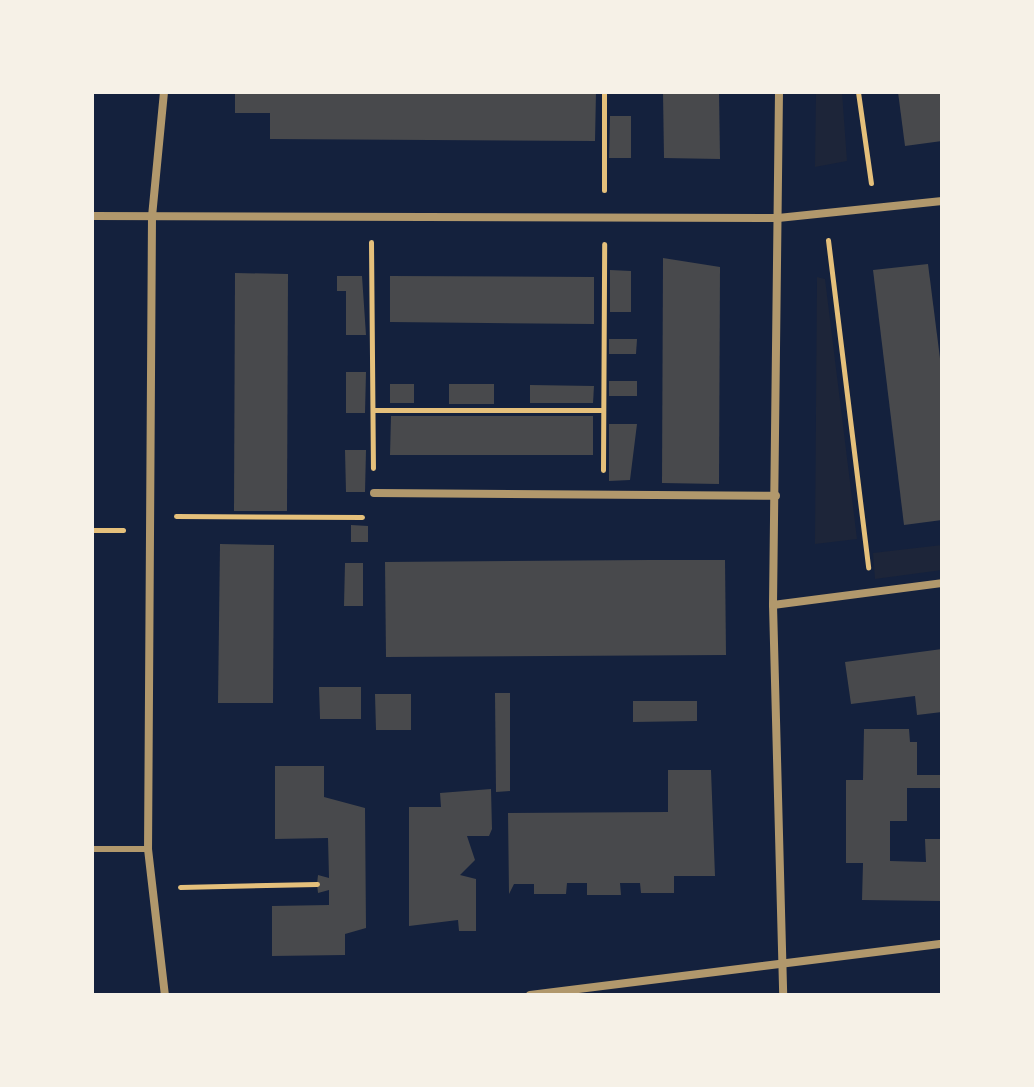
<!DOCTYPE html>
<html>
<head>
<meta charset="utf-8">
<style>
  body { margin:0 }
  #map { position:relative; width:1034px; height:1087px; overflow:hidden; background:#14213d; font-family:Manrope,sans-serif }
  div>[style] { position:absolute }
  .green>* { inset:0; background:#1d2539 }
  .building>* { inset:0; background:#48494c }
  .path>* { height:5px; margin:-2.5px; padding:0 2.5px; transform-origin:2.5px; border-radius:2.5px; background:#e5c07b }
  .service>* { height:6px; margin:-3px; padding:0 3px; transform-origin:3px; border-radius:3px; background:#b1986c }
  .minor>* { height:8px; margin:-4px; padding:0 4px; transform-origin:4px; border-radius:4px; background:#b1986c }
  span { translate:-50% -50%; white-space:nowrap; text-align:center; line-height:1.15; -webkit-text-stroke:6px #f6f1e7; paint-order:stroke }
  .frame { position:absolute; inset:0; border:94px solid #f6f1e7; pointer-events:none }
</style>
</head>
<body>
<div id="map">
  <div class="green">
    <i style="clip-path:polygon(816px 92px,842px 92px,847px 161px,815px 167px)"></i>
    <i style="clip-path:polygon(817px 277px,825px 279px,857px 539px,815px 544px)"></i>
    <i style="clip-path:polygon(942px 545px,942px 570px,875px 579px,873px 553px)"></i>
  </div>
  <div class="building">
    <i style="clip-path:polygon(235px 92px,596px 92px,595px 141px,270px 139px,270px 113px,235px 113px)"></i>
    <i style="clip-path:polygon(663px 92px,719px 92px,720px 159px,664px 158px)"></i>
    <i style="clip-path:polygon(898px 92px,942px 92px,942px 141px,905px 146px)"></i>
    <i style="clip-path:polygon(610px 116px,631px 116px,631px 158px,609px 158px)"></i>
    <i style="clip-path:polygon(663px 258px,720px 267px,719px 484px,662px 483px)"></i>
    <i style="clip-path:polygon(928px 264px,942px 374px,942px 520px,904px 525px,873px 270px)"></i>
    <i style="clip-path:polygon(610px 270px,631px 271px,631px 312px,610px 312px)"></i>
    <i style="clip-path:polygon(235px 273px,288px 274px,287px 511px,234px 511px)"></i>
    <i style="clip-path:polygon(337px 276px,362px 276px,366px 335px,346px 335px,346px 291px,337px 291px)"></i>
    <i style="clip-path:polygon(390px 276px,594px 277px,594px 324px,390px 322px)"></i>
    <i style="clip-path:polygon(609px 339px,637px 339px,636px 354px,609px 354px)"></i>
    <i style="clip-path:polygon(346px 372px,366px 372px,365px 413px,346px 413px)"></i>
    <i style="clip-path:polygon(609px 381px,637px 381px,637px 396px,609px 396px)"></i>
    <i style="clip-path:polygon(390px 384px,414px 384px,414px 403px,390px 403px)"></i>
    <i style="clip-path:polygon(449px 384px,494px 384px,494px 404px,449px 404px)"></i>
    <i style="clip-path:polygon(530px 385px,594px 386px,593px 403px,530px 403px)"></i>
    <i style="clip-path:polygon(391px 416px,593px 416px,593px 455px,390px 455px)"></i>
    <i style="clip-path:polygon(609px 424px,637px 424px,630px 480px,609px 481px)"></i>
    <i style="clip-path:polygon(345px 450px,366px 450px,365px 492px,346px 492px)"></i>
    <i style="clip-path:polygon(351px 525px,368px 526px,368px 542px,351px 542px)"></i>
    <i style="clip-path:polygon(220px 544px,274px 545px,273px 703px,218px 703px)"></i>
    <i style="clip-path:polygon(648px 560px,725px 560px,726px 655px,386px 657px,385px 562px)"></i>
    <i style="clip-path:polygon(345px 563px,363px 563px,363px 606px,344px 606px)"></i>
    <i style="clip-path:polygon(942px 649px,942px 712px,917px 715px,915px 696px,851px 704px,845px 662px)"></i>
    <i style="clip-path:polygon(319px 687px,361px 687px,361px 719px,320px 719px)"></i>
    <i style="clip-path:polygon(495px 693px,510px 693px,510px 791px,496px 792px)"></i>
    <i style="clip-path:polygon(411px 694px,411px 730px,376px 730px,375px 694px)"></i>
    <i style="clip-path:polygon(633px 701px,697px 701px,697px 721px,633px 722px)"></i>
    <i style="clip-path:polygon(864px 729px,909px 729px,910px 742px,917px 742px,917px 775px,942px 775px,942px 788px,907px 788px,907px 821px,890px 821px,890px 861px,926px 862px,925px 839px,942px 839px,942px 901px,862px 900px,863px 863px,846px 863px,846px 780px,863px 780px)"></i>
    <i style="clip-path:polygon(275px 766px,324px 766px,324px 797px,365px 808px,366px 928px,345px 934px,345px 955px,272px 956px,272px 906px,329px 905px,329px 890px,318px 893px,317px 884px,318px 875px,329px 878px,328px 838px,275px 839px)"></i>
    <i style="clip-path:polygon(668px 770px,711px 770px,715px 876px,674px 876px,674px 893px,641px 893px,640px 883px,620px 883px,621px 895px,587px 895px,587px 883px,567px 883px,566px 894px,534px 894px,534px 884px,514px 884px,509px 894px,508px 813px,668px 812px)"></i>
    <i style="clip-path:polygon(491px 789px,492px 829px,489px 836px,467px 836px,475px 860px,460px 875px,476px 879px,476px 931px,459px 931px,458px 920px,409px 926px,409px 807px,441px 807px,440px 793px)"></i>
  </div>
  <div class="path">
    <i style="left:604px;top:92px;width:98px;rotate:90deg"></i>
    <i style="left:858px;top:92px;width:92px;rotate:81.9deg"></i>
    <i style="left:828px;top:240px;width:330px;rotate:83deg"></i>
    <i style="left:371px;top:242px;width:226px;rotate:89.5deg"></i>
    <i style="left:373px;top:410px;width:230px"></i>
    <i style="left:603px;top:470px;width:226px;rotate:-89.7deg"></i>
    <i style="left:176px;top:516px;width:186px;rotate:0.3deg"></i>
    <i style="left:92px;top:530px;width:31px"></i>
    <i style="left:180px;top:887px;width:137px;rotate:-1.3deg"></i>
  </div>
  <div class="service">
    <i style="left:92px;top:849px;width:56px"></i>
  </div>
  <div class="minor">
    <i style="left:164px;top:92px;width:125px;rotate:95.5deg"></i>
    <i style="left:152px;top:216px;width:633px;rotate:90.36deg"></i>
    <i style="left:148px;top:849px;width:147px;rotate:83.4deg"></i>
    <i style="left:779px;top:92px;width:513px;rotate:90.67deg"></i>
    <i style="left:773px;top:605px;width:390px;rotate:88.5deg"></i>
    <i style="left:92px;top:216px;width:686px;rotate:0.17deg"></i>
    <i style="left:778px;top:218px;width:165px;rotate:-5.9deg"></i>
    <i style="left:374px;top:493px;width:402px;rotate:0.4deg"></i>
    <i style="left:773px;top:605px;width:170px;rotate:-7.4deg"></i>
    <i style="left:530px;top:995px;width:415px;rotate:-7.1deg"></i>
  </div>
  <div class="frame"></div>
</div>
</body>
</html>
